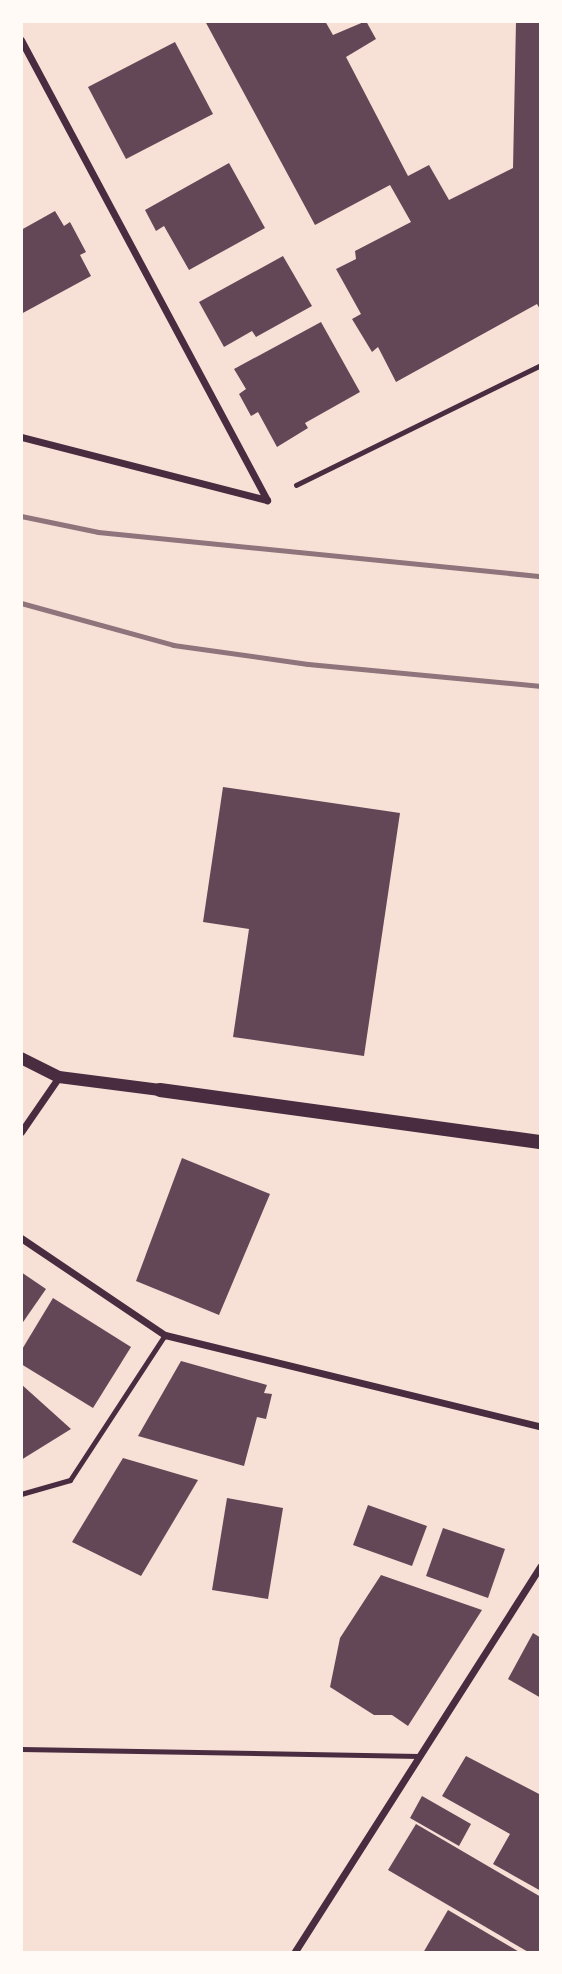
<!DOCTYPE html>
<html>
<head>
<meta charset="utf-8">
<style>
  body { margin:0 }
  #map { position:relative; width:562px; height:1974px; overflow:hidden; background:#f7e1d7; font-family:"Fira Sans Condensed",sans-serif }
  div>[style] { position:absolute }
  .building>* { inset:0; background:#644757 }
  .path>* { height:4.5px; margin:-2.25px; padding:0 2.25px; transform-origin:2.25px; border-radius:2.25px; background:#4a2c40 }
  .service>* { height:5px; margin:-2.5px; padding:0 2.5px; transform-origin:2.5px; border-radius:2.5px; background:#4a2c40 }
  .minor>* { height:7px; margin:-3.5px; padding:0 3.5px; transform-origin:3.5px; border-radius:3.5px; background:#4a2c40 }
  .tertiary>* { height:12px; margin:-6px; padding:0 6px; transform-origin:6px; border-radius:6px; background:#4a2c40 }
  .secondary>* { height:14px; margin:-7px; padding:0 7px; transform-origin:7px; border-radius:7px; background:#4a2c40 }
  .rail>* { height:5px; margin:-2.5px; padding:0 2.5px; transform-origin:2.5px; border-radius:2.5px; background:#8f747c }
  span { translate:-50% -50%; white-space:nowrap; text-align:center; line-height:1.15; -webkit-text-stroke:7px #fffaf5; paint-order:stroke }
  .frame { position:absolute; inset:0; border:23px solid #fffaf5; pointer-events:none }
</style>
</head>
<body>
<div id="map">
  <div class="building">
    <i style="clip-path:polygon(205px 21px,325px 21px,333px 35px,366px 21px,376px 39px,346px 57px,408px 176px,429px 165px,449px 200px,513px 168px,516px 21px,541px 21px,541px 311px,537px 304px,396px 382px,378px 347px,372px 352px,352px 319px,361px 314px,336px 269px,356px 259px,355px 251px,411px 222px,390px 185px,315px 225px)"></i>
    <i style="clip-path:polygon(175px 42px,213px 114px,126px 159px,88px 87px)"></i>
    <i style="clip-path:polygon(229px 163px,265px 228px,189px 270px,164px 226px,156px 231px,145px 210px)"></i>
    <i style="clip-path:polygon(55px 211px,64px 226px,70px 222px,86px 252px,80px 255px,91px 276px,21px 314px,21px 230px)"></i>
    <i style="clip-path:polygon(283px 256px,312px 306px,256px 337px,252px 331px,224px 347px,199px 302px)"></i>
    <i style="clip-path:polygon(321px 322px,360px 392px,305px 423px,308px 428px,277px 447px,258px 412px,251px 416px,239px 394px,246px 389px,234px 369px)"></i>
    <i style="clip-path:polygon(223px 787px,400px 813px,364px 1056px,233px 1037px,249px 929px,203px 922px)"></i>
    <i style="clip-path:polygon(182px 1158px,270px 1194px,219px 1315px,136px 1281px)"></i>
    <i style="clip-path:polygon(21px 1272px,46px 1289px,21px 1325px)"></i>
    <i style="clip-path:polygon(53px 1298px,131px 1347px,93px 1408px,21px 1364px,21px 1351px)"></i>
    <i style="clip-path:polygon(181px 1361px,267px 1385px,264px 1393px,272px 1394px,266px 1419px,257px 1417px,244px 1466px,138px 1436px)"></i>
    <i style="clip-path:polygon(21px 1384px,71px 1429px,21px 1460px)"></i>
    <i style="clip-path:polygon(123px 1458px,198px 1480px,141px 1576px,72px 1542px)"></i>
    <i style="clip-path:polygon(227px 1498px,283px 1508px,268px 1599px,212px 1590px)"></i>
    <i style="clip-path:polygon(368px 1505px,427px 1526px,412px 1566px,353px 1545px)"></i>
    <i style="clip-path:polygon(443px 1528px,505px 1549px,488px 1598px,426px 1576px)"></i>
    <i style="clip-path:polygon(381px 1575px,482px 1610px,408px 1726px,392px 1715px,374px 1715px,330px 1687px,340px 1638px)"></i>
    <i style="clip-path:polygon(533px 1633px,541px 1638px,541px 1698px,508px 1679px)"></i>
    <i style="clip-path:polygon(466px 1756px,541px 1795px,541px 1891px,493px 1864px,510px 1834px,442px 1796px)"></i>
    <i style="clip-path:polygon(422px 1796px,471px 1824px,459px 1846px,410px 1818px)"></i>
    <i style="clip-path:polygon(416px 1824px,541px 1897px,541px 1953px,530px 1953px,388px 1870px)"></i>
    <i style="clip-path:polygon(448px 1910px,521px 1953px,423px 1953px)"></i>
  </div>
  <div class="path">
    <i style="left:296px;top:485px;width:273px;rotate:-26.1deg"></i>
  </div>
  <div class="service">
    <i style="left:21px;top:1494px;width:51px;rotate:-15.9deg"></i>
    <i style="left:70px;top:1480px;width:173px;rotate:-56.8deg"></i>
    <i style="left:21px;top:1749px;width:398px;rotate:1deg"></i>
  </div>
  <div class="minor">
    <i style="left:21px;top:40px;width:522px;rotate:61.86deg"></i>
    <i style="left:267px;top:500px;width:254px;rotate:-165.6deg"></i>
    <i style="left:21px;top:1132px;width:67px;rotate:-55.4deg"></i>
    <i style="left:21px;top:1238px;width:174px;rotate:34deg"></i>
    <i style="left:165px;top:1335px;width:387px;rotate:13.7deg"></i>
    <i style="left:294px;top:1953px;width:459px;rotate:-57.5deg"></i>
  </div>
  <div class="tertiary">
    <i style="left:21px;top:1058px;width:42px;rotate:26.6deg"></i>
    <i style="left:59px;top:1077px;width:102px;rotate:7.3deg"></i>
  </div>
  <div class="secondary">
    <i style="left:160px;top:1090px;width:385px;rotate:7.8deg"></i>
  </div>
  <div class="rail">
    <i style="left:21px;top:516px;width:79px;rotate:11.7deg"></i>
    <i style="left:98px;top:532px;width:445px;rotate:5.7deg"></i>
    <i style="left:21px;top:603px;width:158px;rotate:15.4deg"></i>
    <i style="left:173px;top:645px;width:136px;rotate:8deg"></i>
    <i style="left:308px;top:664px;width:234px;rotate:5.4deg"></i>
  </div>
  <div class="frame"></div>
</div>
</body>
</html>
